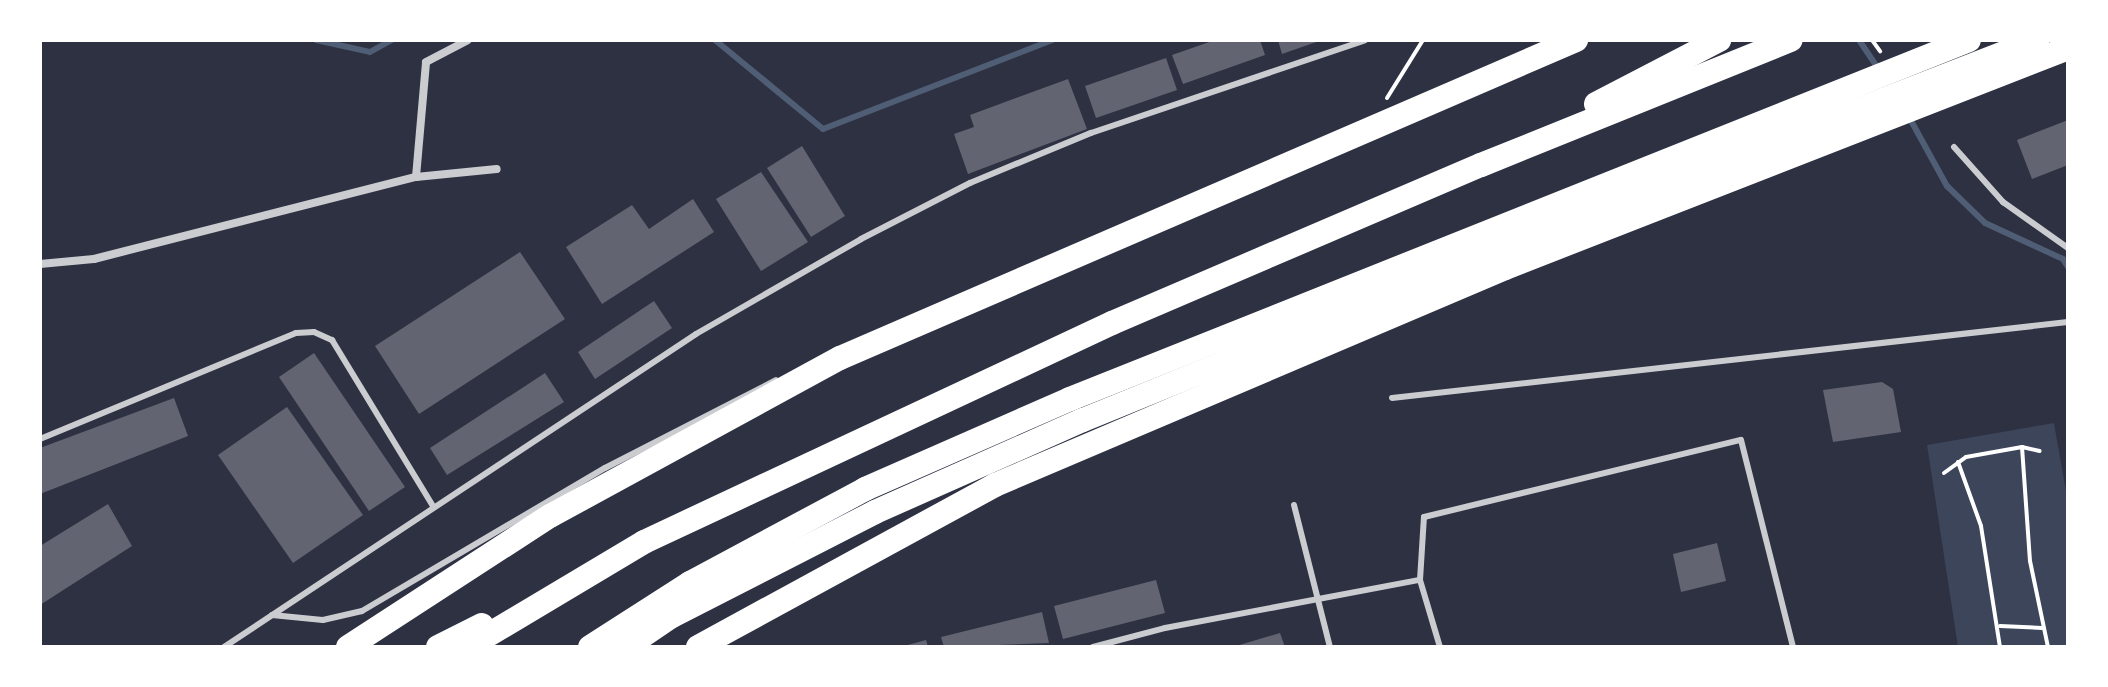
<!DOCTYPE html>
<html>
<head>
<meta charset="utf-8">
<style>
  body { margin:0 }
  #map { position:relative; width:2108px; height:687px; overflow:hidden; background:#2d3142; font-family:Manrope,sans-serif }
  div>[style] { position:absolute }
  .green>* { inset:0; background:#3c4559 }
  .stream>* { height:6px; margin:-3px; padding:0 3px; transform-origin:3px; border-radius:3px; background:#4f5d75 }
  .building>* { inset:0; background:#626471 }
  .path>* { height:4px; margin:-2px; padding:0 2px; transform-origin:2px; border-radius:2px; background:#fff }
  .service>* { height:6px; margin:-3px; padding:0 3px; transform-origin:3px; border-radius:3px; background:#caccd0 }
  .minor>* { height:8px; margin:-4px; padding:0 4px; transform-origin:4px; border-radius:4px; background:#caccd0 }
  .motorway>* { height:24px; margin:-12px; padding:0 12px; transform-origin:12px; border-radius:12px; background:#fff }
  span { translate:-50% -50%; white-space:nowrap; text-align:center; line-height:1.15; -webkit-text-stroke:6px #fff; paint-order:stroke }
  .frame { position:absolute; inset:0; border:42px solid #fff; pointer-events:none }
</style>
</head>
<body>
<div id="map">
  <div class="green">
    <i style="clip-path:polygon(2054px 423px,2068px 503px,2068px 647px,1958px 647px,1927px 445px)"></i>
  </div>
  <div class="stream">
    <i style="left:316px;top:40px;width:55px;rotate:12.5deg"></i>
    <i style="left:370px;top:52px;width:25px;rotate:-29deg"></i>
    <i style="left:715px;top:40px;width:140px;rotate:39.5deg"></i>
    <i style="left:823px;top:129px;width:246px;rotate:-21.2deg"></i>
    <i style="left:1859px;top:40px;width:36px;rotate:56deg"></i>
    <i style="left:1909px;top:117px;width:79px;rotate:61.2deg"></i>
    <i style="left:1947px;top:186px;width:53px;rotate:44.2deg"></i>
    <i style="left:1985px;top:223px;width:86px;rotate:24.8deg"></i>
    <i style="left:2063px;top:259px;width:9px;rotate:58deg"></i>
  </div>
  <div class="building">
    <i style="clip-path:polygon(1215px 40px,1260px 40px,1265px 55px,1183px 84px,1172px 55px)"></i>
    <i style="clip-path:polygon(1278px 40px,1322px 40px,1282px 54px)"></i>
    <i style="clip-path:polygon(1166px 58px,1177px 90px,1096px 118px,1085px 86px)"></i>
    <i style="clip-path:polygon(1068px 79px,1087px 129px,968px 174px,954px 134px,974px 127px,970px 115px)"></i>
    <i style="clip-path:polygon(2068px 120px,2068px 165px,2032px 179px,2017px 140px)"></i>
    <i style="clip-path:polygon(802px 146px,845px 216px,811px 237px,767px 168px)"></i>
    <i style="clip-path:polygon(761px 172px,808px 242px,761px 271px,716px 199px)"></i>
    <i style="clip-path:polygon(693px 199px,714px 232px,602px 304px,566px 247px,632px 205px,649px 229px)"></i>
    <i style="clip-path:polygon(520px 252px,565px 319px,419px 414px,375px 346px)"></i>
    <i style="clip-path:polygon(654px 301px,672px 328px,595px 379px,578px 352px)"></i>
    <i style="clip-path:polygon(314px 353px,405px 487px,369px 511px,279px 377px)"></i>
    <i style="clip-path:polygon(545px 373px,564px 402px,447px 475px,430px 448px)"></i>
    <i style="clip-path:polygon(1882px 382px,1893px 389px,1901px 432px,1833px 442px,1823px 390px)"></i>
    <i style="clip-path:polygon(174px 398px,188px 436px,40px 494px,40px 448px)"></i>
    <i style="clip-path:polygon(287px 407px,363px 515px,293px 563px,218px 455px)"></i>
    <i style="clip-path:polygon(108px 504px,132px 546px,40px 605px,40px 546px)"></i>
    <i style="clip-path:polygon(1717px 543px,1726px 581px,1681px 592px,1673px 554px)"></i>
    <i style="clip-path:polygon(1156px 580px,1165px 613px,1063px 639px,1054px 606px)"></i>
    <i style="clip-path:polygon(1042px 612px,1049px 643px,944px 647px,941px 637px)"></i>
    <i style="clip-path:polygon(1280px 633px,1285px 647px,1236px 647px,1236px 646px)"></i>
    <i style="clip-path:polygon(926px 640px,928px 647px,904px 647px,904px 646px)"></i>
  </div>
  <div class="path">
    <i style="left:1872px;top:40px;width:14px;rotate:54deg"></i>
    <i style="left:1387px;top:98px;width:68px;rotate:-58.2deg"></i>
    <i style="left:2022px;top:447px;width:114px;rotate:86deg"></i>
    <i style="left:2030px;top:561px;width:88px;rotate:78.2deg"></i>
    <i style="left:1958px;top:462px;width:68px;rotate:70.2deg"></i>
    <i style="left:1981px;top:526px;width:122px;rotate:81.1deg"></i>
    <i style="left:1944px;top:473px;width:27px;rotate:-36deg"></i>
    <i style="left:1966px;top:457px;width:57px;rotate:-10.1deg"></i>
    <i style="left:2022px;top:447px;width:18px;rotate:13deg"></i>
    <i style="left:2000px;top:626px;width:42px;rotate:2.7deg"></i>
  </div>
  <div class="service">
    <i style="left:1954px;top:147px;width:74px;rotate:48.3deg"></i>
    <i style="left:2003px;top:202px;width:80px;rotate:35.3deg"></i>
    <i style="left:1392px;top:398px;width:680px;rotate:-6.41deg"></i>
    <i style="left:40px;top:439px;width:277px;rotate:-22.5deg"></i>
    <i style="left:296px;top:333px;width:18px;rotate:-3deg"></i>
    <i style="left:314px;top:332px;width:20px;rotate:24deg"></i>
    <i style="left:332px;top:340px;width:194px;rotate:58.7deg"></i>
    <i style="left:1294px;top:505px;width:146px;rotate:75.8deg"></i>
    <i style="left:1420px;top:580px;width:63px;rotate:-86.4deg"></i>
    <i style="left:1424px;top:517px;width:326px;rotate:-13.7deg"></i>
    <i style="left:1741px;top:440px;width:213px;rotate:75.9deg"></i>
    <i style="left:272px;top:615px;width:51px;rotate:5.6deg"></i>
    <i style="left:323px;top:620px;width:40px;rotate:-13deg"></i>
    <i style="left:362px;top:611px;width:282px;rotate:-30.5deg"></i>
    <i style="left:605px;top:468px;width:192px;rotate:-27.2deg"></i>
    <i style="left:224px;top:647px;width:566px;rotate:-33.55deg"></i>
    <i style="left:696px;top:334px;width:190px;rotate:-29.9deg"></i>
    <i style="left:861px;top:239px;width:123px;rotate:-27.2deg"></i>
    <i style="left:970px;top:183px;width:131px;rotate:-22.5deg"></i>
    <i style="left:1091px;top:133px;width:289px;rotate:-18.7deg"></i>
    <i style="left:1093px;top:647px;width:74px;rotate:-14.8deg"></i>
    <i style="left:1165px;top:628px;width:259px;rotate:-10.7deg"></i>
    <i style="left:1420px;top:580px;width:70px;rotate:73.4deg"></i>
  </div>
  <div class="minor">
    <i style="left:416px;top:177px;width:115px;rotate:-85deg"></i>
    <i style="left:426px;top:62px;width:47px;rotate:-27.6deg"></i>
    <i style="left:40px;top:264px;width:54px;rotate:-5.3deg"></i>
    <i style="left:94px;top:259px;width:332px;rotate:-14.3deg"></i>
    <i style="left:416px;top:177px;width:81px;rotate:-5.6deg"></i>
  </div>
  <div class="motorway">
    <i style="left:1596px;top:104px;width:139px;rotate:-27.5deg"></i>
    <i style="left:670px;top:617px;width:230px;rotate:-27.1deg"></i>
    <i style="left:875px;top:512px;width:227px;rotate:-23.9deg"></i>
    <i style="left:1083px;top:420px;width:562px;rotate:-22.14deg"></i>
    <i style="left:1604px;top:208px;width:465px;rotate:-21.2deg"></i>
    <i style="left:348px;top:647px;width:241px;rotate:-33deg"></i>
    <i style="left:550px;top:516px;width:330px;rotate:-28.6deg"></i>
    <i style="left:840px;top:358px;width:802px;rotate:-23.37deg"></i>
    <i style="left:438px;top:647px;width:49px;rotate:-26.6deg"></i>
    <i style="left:468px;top:647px;width:205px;rotate:-30.8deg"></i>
    <i style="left:644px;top:542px;width:517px;rotate:-25.08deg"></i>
    <i style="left:1112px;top:323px;width:401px;rotate:-23.2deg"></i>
    <i style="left:1481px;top:165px;width:334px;rotate:-22deg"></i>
    <i style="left:590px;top:647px;width:119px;rotate:-32.6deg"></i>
    <i style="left:690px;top:583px;width:199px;rotate:-28.2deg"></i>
    <i style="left:865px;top:489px;width:224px;rotate:-23.7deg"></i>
    <i style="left:1070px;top:399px;width:968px;rotate:-21.77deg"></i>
    <i style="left:626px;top:647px;width:68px;rotate:-34.2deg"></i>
    <i style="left:698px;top:647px;width:338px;rotate:-28.6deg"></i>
    <i style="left:995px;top:485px;width:554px;rotate:-23.05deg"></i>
    <i style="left:1505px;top:268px;width:604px;rotate:-21.34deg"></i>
  </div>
  <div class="frame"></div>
</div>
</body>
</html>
